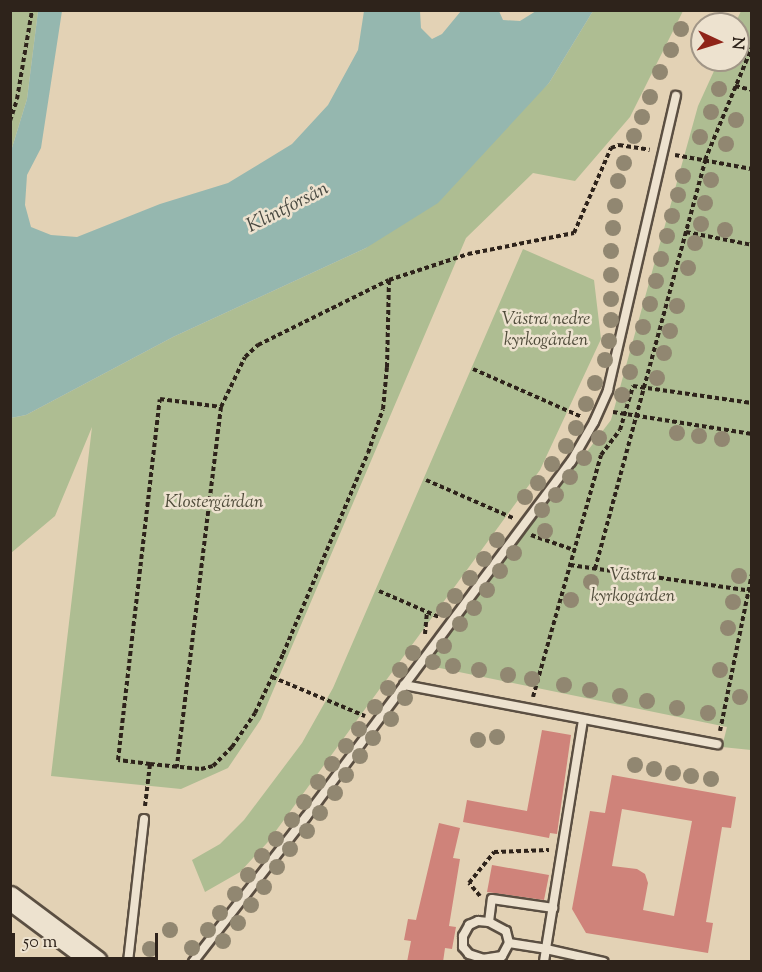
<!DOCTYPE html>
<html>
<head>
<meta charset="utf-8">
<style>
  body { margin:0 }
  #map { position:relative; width:762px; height:972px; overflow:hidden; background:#e3d2b5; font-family:"Sorts Mill Goudy",serif }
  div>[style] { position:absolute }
  .green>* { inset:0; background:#aebd92 }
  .water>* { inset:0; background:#95b7af }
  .building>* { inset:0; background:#cf837a }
  .path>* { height:4px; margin-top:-2px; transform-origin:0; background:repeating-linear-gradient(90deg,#2e231b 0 4.5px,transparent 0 7.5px) }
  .roads { filter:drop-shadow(2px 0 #5b4f42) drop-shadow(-2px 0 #5b4f42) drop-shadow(0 2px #5b4f42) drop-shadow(0 -2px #5b4f42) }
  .lane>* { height:8px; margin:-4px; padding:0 4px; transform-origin:4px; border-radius:4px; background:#ede2cf }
  .secondary>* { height:22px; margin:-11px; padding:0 11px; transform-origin:11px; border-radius:11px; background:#ede2cf }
  .trees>* { width:16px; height:16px; margin:-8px; border-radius:50%; background:#918771 }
  span { translate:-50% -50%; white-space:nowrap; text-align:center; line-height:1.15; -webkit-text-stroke:5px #ede2cf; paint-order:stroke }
  .park-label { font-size:18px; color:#4e4a39; font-style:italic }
  .water-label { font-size:20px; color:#484840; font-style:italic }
  .frame { position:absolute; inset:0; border:12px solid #2e231b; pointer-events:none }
  .north { position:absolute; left:690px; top:12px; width:60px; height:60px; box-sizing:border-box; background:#ede2cf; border:2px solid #a19687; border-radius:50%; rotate:94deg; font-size:16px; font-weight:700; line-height:24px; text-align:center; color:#2e231b }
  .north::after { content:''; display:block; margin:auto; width:21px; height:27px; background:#8f2418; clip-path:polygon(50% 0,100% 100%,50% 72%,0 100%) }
  .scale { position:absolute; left:12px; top:933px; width:146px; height:27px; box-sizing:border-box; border:3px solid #2e231b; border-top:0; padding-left:8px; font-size:18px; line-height:21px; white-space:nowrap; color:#2e231b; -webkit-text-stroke:4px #ede2cf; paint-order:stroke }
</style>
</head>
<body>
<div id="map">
  <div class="green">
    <i style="clip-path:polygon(11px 11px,38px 11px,27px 99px,11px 151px)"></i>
    <i style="clip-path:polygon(593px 11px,683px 11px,630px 117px,575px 181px,533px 173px,466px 238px,261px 719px,228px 768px,181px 789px,51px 776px,92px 427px,55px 516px,11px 553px,11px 418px,26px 415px,173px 337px,366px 248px,549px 83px)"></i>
    <i style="clip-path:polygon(741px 11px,752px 11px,751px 750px,722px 747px,727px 727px,425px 665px,611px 420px,698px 106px,719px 60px,738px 60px,738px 24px,735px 24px)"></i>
    <i style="clip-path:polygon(523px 249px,594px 280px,601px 339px,540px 470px,267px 843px,240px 872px,205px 892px,192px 860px,220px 844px,244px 820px,302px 743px,333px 688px)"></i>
  </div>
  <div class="water">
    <i style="clip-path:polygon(38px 11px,62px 11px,41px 148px,27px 175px,25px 205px,31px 227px,51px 235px,77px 237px,160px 204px,228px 183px,292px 144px,328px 105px,358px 50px,364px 11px,420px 11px,421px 28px,432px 39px,442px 34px,461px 11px,499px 11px,503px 20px,520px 21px,536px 11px,593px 11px,549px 83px,438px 203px,366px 248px,173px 337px,26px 415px,11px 418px,11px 151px,27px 99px)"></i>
  </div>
  <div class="building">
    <i style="clip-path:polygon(542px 730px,571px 735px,557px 834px,550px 833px,549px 838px,463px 822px,467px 800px,527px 811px)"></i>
    <i style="clip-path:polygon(evenodd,612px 775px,736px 797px,731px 828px,722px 827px,706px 922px,713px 923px,708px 953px,586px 933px,572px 909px,590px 811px,605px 813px,612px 775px,622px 809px,692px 821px,674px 916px,643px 910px,648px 883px,645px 874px,637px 869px,612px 866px,622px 809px)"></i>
    <i style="clip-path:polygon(439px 823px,460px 828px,453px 858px,460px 859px,449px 926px,456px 927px,452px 949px,445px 948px,443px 962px,407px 962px,411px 941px,404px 940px,408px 919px,416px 920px)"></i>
    <i style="clip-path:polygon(492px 865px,549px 875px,544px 900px,487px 892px)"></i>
  </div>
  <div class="path">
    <i style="left:735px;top:86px;width:17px;rotate:13deg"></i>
    <i style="left:10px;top:121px;width:23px;rotate:-72deg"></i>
    <i style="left:17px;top:99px;width:90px;rotate:-80.4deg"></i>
    <i style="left:675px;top:155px;width:78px;rotate:10.3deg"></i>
    <i style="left:686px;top:232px;width:67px;rotate:11.1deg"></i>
    <i style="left:473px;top:369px;width:119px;rotate:23.8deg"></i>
    <i style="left:221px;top:407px;width:55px;rotate:-64.4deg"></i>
    <i style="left:245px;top:357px;width:18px;rotate:-43deg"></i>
    <i style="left:258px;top:345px;width:146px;rotate:-26.4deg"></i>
    <i style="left:389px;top:280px;width:83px;rotate:-18.2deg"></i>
    <i style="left:468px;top:254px;width:108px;rotate:-11.2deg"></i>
    <i style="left:574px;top:233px;width:93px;rotate:-66.5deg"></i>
    <i style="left:611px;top:148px;width:9px;rotate:-21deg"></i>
    <i style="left:619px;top:145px;width:31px;rotate:9deg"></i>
    <i style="left:613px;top:412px;width:141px;rotate:9deg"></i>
    <i style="left:426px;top:480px;width:95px;rotate:23.6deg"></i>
    <i style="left:531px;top:535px;width:46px;rotate:19.2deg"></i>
    <i style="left:570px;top:565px;width:184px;rotate:8.1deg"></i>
    <i style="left:595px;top:569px;width:424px;rotate:-74.9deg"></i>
    <i style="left:705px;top:160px;width:122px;rotate:-67.4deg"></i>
    <i style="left:379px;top:591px;width:65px;rotate:23.4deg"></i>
    <i style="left:425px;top:634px;width:22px;rotate:-85deg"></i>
    <i style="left:272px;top:677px;width:101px;rotate:22.8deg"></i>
    <i style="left:533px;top:697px;width:251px;rotate:-74.3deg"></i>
    <i style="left:601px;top:455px;width:31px;rotate:-53deg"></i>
    <i style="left:620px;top:430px;width:46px;rotate:-73.5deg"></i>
    <i style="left:633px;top:386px;width:120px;rotate:8.1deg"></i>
    <i style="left:720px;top:731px;width:160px;rotate:-78.5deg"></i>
    <i style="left:150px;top:764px;width:51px;rotate:5.6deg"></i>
    <i style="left:201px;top:769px;width:12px;rotate:-14deg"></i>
    <i style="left:213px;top:766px;width:27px;rotate:-45deg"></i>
    <i style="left:232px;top:747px;width:41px;rotate:-55.9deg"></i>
    <i style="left:255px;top:713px;width:65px;rotate:-64.6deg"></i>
    <i style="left:283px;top:654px;width:218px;rotate:-67.1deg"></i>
    <i style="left:368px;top:453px;width:46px;rotate:-71.2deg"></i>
    <i style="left:383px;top:409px;width:42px;rotate:-84.6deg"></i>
    <i style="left:387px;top:367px;width:87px;rotate:-88.7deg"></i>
    <i style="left:145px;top:806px;width:42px;rotate:-83.2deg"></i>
    <i style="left:150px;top:764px;width:32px;rotate:-173deg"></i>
    <i style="left:118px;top:760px;width:363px;rotate:-83.4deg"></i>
    <i style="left:160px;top:399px;width:62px;rotate:7.5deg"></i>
    <i style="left:221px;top:407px;width:363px;rotate:97deg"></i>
    <i style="left:480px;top:896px;width:17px;rotate:-130deg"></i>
    <i style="left:469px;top:883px;width:40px;rotate:-51deg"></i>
    <i style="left:494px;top:852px;width:55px;rotate:-2.1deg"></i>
  </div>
  <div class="roads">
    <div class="lane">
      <i style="left:404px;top:685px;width:319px;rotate:10.7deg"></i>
      <i style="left:583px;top:720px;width:232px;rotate:99.2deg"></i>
      <i style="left:546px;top:949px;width:59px;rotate:12.6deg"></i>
      <i style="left:489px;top:922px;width:23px;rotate:-83deg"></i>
      <i style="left:492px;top:899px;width:62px;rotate:8.4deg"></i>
      <i style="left:509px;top:943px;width:15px;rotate:118deg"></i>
      <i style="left:502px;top:956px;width:18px;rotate:171deg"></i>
      <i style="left:484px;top:959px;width:16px;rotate:-162deg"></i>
      <i style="left:469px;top:954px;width:9px;rotate:-131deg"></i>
      <i style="left:463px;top:947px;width:11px;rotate:-90deg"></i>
      <i style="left:463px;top:936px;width:13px;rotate:-61deg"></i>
      <i style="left:469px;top:925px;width:10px;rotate:-24deg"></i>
      <i style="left:478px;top:921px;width:11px;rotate:5deg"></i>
      <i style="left:489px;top:922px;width:19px;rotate:28deg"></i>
      <i style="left:506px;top:931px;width:12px;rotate:76deg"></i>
      <i style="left:509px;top:943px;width:37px;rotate:9deg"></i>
      <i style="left:546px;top:949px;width:13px;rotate:99deg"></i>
      <i style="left:128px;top:962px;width:144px;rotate:-83.6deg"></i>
      <i style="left:193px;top:962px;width:184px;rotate:-52.1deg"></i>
      <i style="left:306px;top:817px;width:443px;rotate:-53.3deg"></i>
      <i style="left:571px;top:462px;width:46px;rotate:-60.1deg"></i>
      <i style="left:594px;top:422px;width:35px;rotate:-66deg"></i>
      <i style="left:608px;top:390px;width:302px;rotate:-77deg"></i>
    </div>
    <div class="secondary">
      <i style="left:10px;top:898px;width:107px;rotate:36.7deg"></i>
    </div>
  </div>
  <div class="trees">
    <i style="left:681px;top:29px"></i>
    <i style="left:671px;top:50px"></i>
    <i style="left:660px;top:72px"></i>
    <i style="left:719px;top:89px"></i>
    <i style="left:650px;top:97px"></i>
    <i style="left:711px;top:112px"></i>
    <i style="left:642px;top:117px"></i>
    <i style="left:736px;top:120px"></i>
    <i style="left:634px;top:136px"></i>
    <i style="left:700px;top:137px"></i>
    <i style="left:726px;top:144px"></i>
    <i style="left:624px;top:163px"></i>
    <i style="left:683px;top:176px"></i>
    <i style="left:711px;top:180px"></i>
    <i style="left:618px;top:181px"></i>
    <i style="left:678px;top:195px"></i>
    <i style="left:705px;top:203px"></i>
    <i style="left:615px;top:206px"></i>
    <i style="left:672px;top:216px"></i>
    <i style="left:701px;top:224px"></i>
    <i style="left:613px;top:228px"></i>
    <i style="left:725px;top:230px"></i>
    <i style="left:667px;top:236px"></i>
    <i style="left:695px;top:243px"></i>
    <i style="left:611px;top:251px"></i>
    <i style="left:661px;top:259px"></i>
    <i style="left:688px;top:268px"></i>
    <i style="left:611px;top:275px"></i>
    <i style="left:656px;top:281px"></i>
    <i style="left:611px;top:299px"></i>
    <i style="left:650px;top:304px"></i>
    <i style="left:677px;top:306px"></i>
    <i style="left:611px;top:320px"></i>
    <i style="left:643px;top:327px"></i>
    <i style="left:670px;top:331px"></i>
    <i style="left:609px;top:341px"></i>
    <i style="left:637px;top:348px"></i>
    <i style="left:664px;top:353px"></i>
    <i style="left:605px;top:360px"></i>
    <i style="left:630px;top:372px"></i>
    <i style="left:657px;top:378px"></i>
    <i style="left:595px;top:383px"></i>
    <i style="left:622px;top:395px"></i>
    <i style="left:586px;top:404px"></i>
    <i style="left:576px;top:428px"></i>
    <i style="left:677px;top:433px"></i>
    <i style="left:699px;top:436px"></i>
    <i style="left:599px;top:438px"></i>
    <i style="left:722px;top:439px"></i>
    <i style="left:566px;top:446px"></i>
    <i style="left:584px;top:458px"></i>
    <i style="left:552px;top:464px"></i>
    <i style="left:570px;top:477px"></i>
    <i style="left:538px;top:483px"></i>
    <i style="left:556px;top:495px"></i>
    <i style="left:525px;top:497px"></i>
    <i style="left:542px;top:510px"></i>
    <i style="left:545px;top:531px"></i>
    <i style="left:497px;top:540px"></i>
    <i style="left:514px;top:553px"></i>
    <i style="left:484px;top:559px"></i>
    <i style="left:500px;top:571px"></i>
    <i style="left:739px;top:576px"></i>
    <i style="left:470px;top:578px"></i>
    <i style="left:591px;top:582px"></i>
    <i style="left:487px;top:590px"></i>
    <i style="left:455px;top:596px"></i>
    <i style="left:571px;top:600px"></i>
    <i style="left:733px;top:602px"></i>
    <i style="left:474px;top:608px"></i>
    <i style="left:444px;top:610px"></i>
    <i style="left:460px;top:624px"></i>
    <i style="left:728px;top:628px"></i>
    <i style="left:444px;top:646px"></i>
    <i style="left:413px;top:653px"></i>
    <i style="left:433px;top:662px"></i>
    <i style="left:453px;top:666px"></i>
    <i style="left:400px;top:670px"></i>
    <i style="left:479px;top:670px"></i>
    <i style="left:720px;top:670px"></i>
    <i style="left:508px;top:675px"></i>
    <i style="left:532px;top:679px"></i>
    <i style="left:564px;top:685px"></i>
    <i style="left:388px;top:688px"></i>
    <i style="left:590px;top:690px"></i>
    <i style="left:620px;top:696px"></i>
    <i style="left:740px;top:697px"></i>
    <i style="left:405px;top:698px"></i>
    <i style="left:647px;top:701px"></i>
    <i style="left:375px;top:707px"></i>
    <i style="left:677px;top:708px"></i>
    <i style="left:708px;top:713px"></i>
    <i style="left:391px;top:719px"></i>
    <i style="left:359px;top:729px"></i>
    <i style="left:497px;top:737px"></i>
    <i style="left:373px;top:738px"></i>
    <i style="left:478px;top:740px"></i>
    <i style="left:346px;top:746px"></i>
    <i style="left:360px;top:756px"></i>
    <i style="left:332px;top:764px"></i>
    <i style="left:635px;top:765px"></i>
    <i style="left:654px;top:769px"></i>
    <i style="left:673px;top:773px"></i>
    <i style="left:346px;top:775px"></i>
    <i style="left:691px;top:776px"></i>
    <i style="left:711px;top:779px"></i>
    <i style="left:318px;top:782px"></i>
    <i style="left:335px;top:793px"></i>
    <i style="left:304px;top:802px"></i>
    <i style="left:320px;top:813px"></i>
    <i style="left:292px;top:820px"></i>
    <i style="left:307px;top:831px"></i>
    <i style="left:276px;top:839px"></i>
    <i style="left:290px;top:849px"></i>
    <i style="left:262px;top:856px"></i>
    <i style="left:277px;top:867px"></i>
    <i style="left:248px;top:875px"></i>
    <i style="left:264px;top:887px"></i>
    <i style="left:235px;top:894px"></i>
    <i style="left:251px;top:905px"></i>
    <i style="left:220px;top:913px"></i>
    <i style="left:238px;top:923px"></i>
    <i style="left:170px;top:930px"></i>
    <i style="left:208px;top:930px"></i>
    <i style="left:223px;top:941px"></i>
    <i style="left:192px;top:948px"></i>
    <i style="left:150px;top:949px"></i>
  </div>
  <div class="park-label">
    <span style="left:546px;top:331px">Västra nedre<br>kyrkogården</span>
    <span style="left:214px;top:503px">Klostergärdan</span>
    <span style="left:633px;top:587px">Västra<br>kyrkogården</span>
  </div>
  <div class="water-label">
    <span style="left:288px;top:208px;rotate:-27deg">Klintforsån</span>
  </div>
  <div class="frame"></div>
  <div class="north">N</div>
  <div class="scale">50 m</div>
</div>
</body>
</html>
